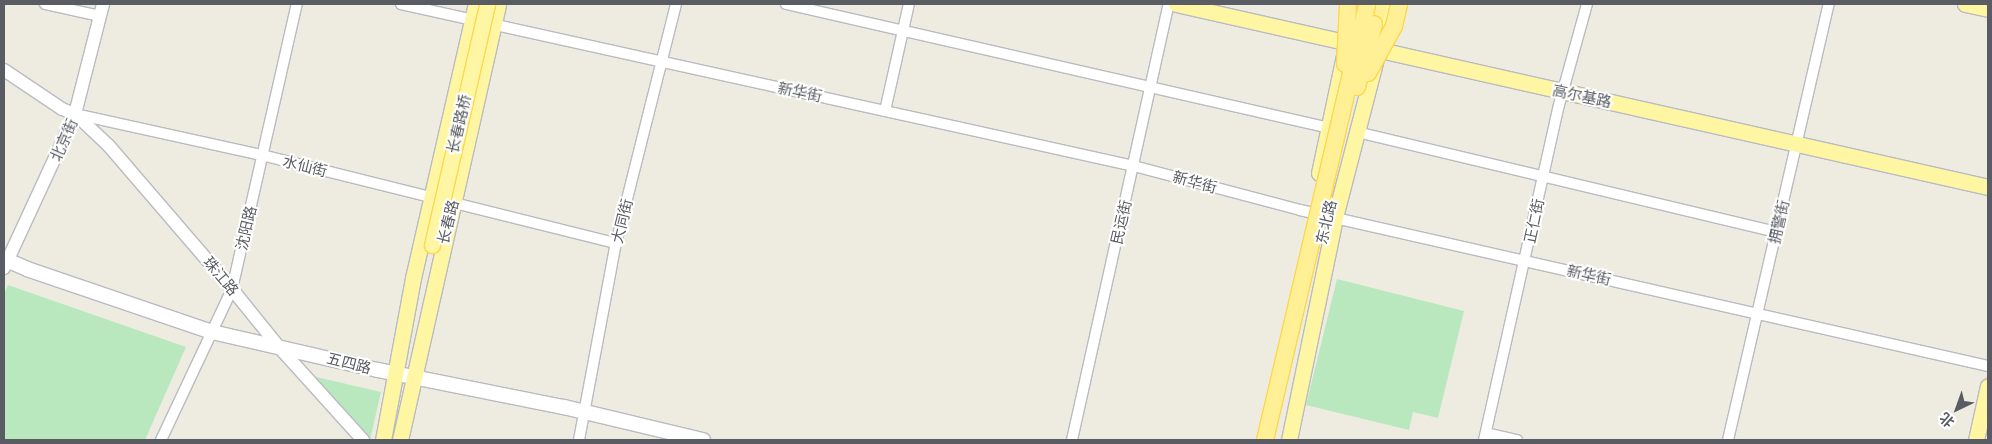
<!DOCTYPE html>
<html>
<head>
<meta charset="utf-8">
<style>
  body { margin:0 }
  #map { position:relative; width:1992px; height:444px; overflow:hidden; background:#eeece1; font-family:"Archivo Narrow","Noto Sans SC",sans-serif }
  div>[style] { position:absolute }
  .green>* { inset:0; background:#bae8be }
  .roads { filter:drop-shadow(1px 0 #b9bbc1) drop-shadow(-1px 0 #b9bbc1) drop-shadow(0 1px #b9bbc1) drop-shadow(0 -1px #b9bbc1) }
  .minor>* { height:10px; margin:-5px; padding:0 5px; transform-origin:5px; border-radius:5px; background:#fff }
  .tertiary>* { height:12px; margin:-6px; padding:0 6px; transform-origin:6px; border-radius:6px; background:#fff }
  .secondary>* { height:14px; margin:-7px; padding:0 7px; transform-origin:7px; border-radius:7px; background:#fff }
  .primary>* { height:15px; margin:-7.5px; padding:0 7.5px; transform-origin:7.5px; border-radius:7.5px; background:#fff6a4 }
  .trunk>* { height:16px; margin:-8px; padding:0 8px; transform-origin:8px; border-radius:8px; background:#fff095 }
  .bridges { filter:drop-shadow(1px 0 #fdd74b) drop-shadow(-1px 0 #fdd74b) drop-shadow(0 1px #fdd74b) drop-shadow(0 -1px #fdd74b) }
  .primary-bridge>* { height:15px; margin:-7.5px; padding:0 7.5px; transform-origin:7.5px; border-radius:7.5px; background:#fff6a4 }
  .trunk-bridge>* { height:16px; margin:-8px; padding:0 8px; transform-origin:8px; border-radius:8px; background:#fff095 }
  span { translate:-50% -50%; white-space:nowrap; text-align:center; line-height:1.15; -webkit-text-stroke:4px #fff; paint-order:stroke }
  .street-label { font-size:15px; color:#595d63 }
  .frame { position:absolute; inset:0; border:5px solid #595d63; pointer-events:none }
  .north { position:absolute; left:1932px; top:384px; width:50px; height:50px; -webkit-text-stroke:4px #fff; paint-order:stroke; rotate:222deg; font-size:14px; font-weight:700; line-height:20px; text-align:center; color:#595d63 }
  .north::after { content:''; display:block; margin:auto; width:18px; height:22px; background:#595d63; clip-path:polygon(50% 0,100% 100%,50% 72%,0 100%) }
</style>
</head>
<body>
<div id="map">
  <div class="green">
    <i style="clip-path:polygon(1337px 279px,1464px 311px,1438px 418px,1413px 412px,1409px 430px,1306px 405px)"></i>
    <i style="clip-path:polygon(8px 285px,186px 347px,145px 440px,4px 440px,4px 294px)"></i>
    <i style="clip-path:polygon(312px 376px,381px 392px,370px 440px,367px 440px)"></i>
  </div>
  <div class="roads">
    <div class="minor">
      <i style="left:45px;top:4px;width:56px;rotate:12.3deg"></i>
      <i style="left:401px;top:4px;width:751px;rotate:12.46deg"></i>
      <i style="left:1134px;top:166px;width:172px;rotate:14.8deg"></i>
      <i style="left:1300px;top:210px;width:705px;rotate:12.78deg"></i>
      <i style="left:786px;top:4px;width:557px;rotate:12.86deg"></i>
      <i style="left:885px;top:111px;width:110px;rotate:-77.4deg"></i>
      <i style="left:75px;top:114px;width:191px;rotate:12.4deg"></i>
      <i style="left:262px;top:155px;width:365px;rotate:14deg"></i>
      <i style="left:1357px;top:132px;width:423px;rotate:13.4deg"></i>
      <i style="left:1486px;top:433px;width:32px;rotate:13deg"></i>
      <i style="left:161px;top:440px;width:167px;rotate:-64.8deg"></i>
      <i style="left:232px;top:289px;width:292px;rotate:-77.2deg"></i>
      <i style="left:579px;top:440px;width:200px;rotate:-79.4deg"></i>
      <i style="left:616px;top:243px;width:246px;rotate:-75.9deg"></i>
      <i style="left:1072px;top:440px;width:447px;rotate:-77.5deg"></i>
      <i style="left:1484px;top:440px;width:343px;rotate:-77.4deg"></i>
      <i style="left:1559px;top:105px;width:105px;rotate:-74.5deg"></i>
      <i style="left:1728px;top:440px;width:448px;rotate:-77deg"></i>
    </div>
    <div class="tertiary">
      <i style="left:4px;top:70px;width:70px;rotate:33.9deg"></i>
      <i style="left:62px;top:109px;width:14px;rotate:21deg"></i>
      <i style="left:75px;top:114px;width:47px;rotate:43.3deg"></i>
      <i style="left:109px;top:146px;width:189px;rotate:49.3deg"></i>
      <i style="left:232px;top:289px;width:73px;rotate:51.1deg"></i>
      <i style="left:278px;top:346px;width:127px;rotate:47.9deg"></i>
      <i style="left:4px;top:268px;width:170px;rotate:-65.2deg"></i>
      <i style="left:75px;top:114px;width:114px;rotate:-75.7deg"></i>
    </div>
    <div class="secondary">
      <i style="left:4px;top:259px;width:25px;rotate:23deg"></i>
      <i style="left:27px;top:269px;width:195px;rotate:18.8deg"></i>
      <i style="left:212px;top:332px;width:170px;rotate:12.9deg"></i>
      <i style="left:378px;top:370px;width:190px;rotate:11.3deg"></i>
      <i style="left:564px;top:407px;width:143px;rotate:13.4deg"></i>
    </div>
    <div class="primary">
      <i style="left:1176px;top:4px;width:832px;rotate:12.7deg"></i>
      <i style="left:1965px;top:4px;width:24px;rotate:12deg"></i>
      <i style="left:1319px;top:173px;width:125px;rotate:-78deg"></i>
      <i style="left:383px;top:440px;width:165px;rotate:-79.5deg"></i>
      <i style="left:413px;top:278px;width:281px;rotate:-77.1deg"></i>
      <i style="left:400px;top:440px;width:447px;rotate:-77.3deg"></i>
      <i style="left:1289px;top:440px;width:228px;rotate:-78.3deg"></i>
      <i style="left:1335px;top:217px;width:220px;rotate:-75.5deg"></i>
      <i style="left:1976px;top:440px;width:55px;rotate:-77.5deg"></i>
    </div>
    <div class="trunk">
      <i style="left:1374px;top:24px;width:21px;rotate:-76deg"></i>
    </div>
  </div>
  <div class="bridges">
    <div class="primary-bridge">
      <i style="left:432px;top:245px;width:247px;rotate:-77.1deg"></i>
    </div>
    <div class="trunk-bridge">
      <i style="left:1345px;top:64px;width:60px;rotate:-87.1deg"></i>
      <i style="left:1368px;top:73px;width:54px;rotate:-61deg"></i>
      <i style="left:1394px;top:26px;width:23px;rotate:-77deg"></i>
      <i style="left:1357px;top:87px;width:65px;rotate:-74.9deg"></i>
      <i style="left:1265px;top:440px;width:448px;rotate:-76.8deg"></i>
    </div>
  </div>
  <div class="street-label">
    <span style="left:800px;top:92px;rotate:12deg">新华街</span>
    <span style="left:1582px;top:96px;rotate:12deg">高尔基路</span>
    <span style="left:459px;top:124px;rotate:-77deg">长春路桥</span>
    <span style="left:64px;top:140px;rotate:-66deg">北京街</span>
    <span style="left:305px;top:166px;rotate:14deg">水仙街</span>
    <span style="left:1195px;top:182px;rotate:15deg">新华街</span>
    <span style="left:622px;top:221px;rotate:-76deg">大同街</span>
    <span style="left:1534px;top:221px;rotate:-78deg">正仁街</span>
    <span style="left:448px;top:222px;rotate:-76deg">长春路</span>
    <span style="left:1121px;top:222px;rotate:-77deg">民运街</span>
    <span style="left:1326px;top:222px;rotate:-77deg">东北路</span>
    <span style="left:1779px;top:222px;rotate:-77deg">拥警街</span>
    <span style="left:246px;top:228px;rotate:-77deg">沈阳路</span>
    <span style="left:1589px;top:275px;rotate:13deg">新华街</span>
    <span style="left:221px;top:276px;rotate:50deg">珠江路</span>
    <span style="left:349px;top:363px;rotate:14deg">五四路</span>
  </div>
  <div class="frame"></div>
  <div class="north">北</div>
</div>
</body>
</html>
